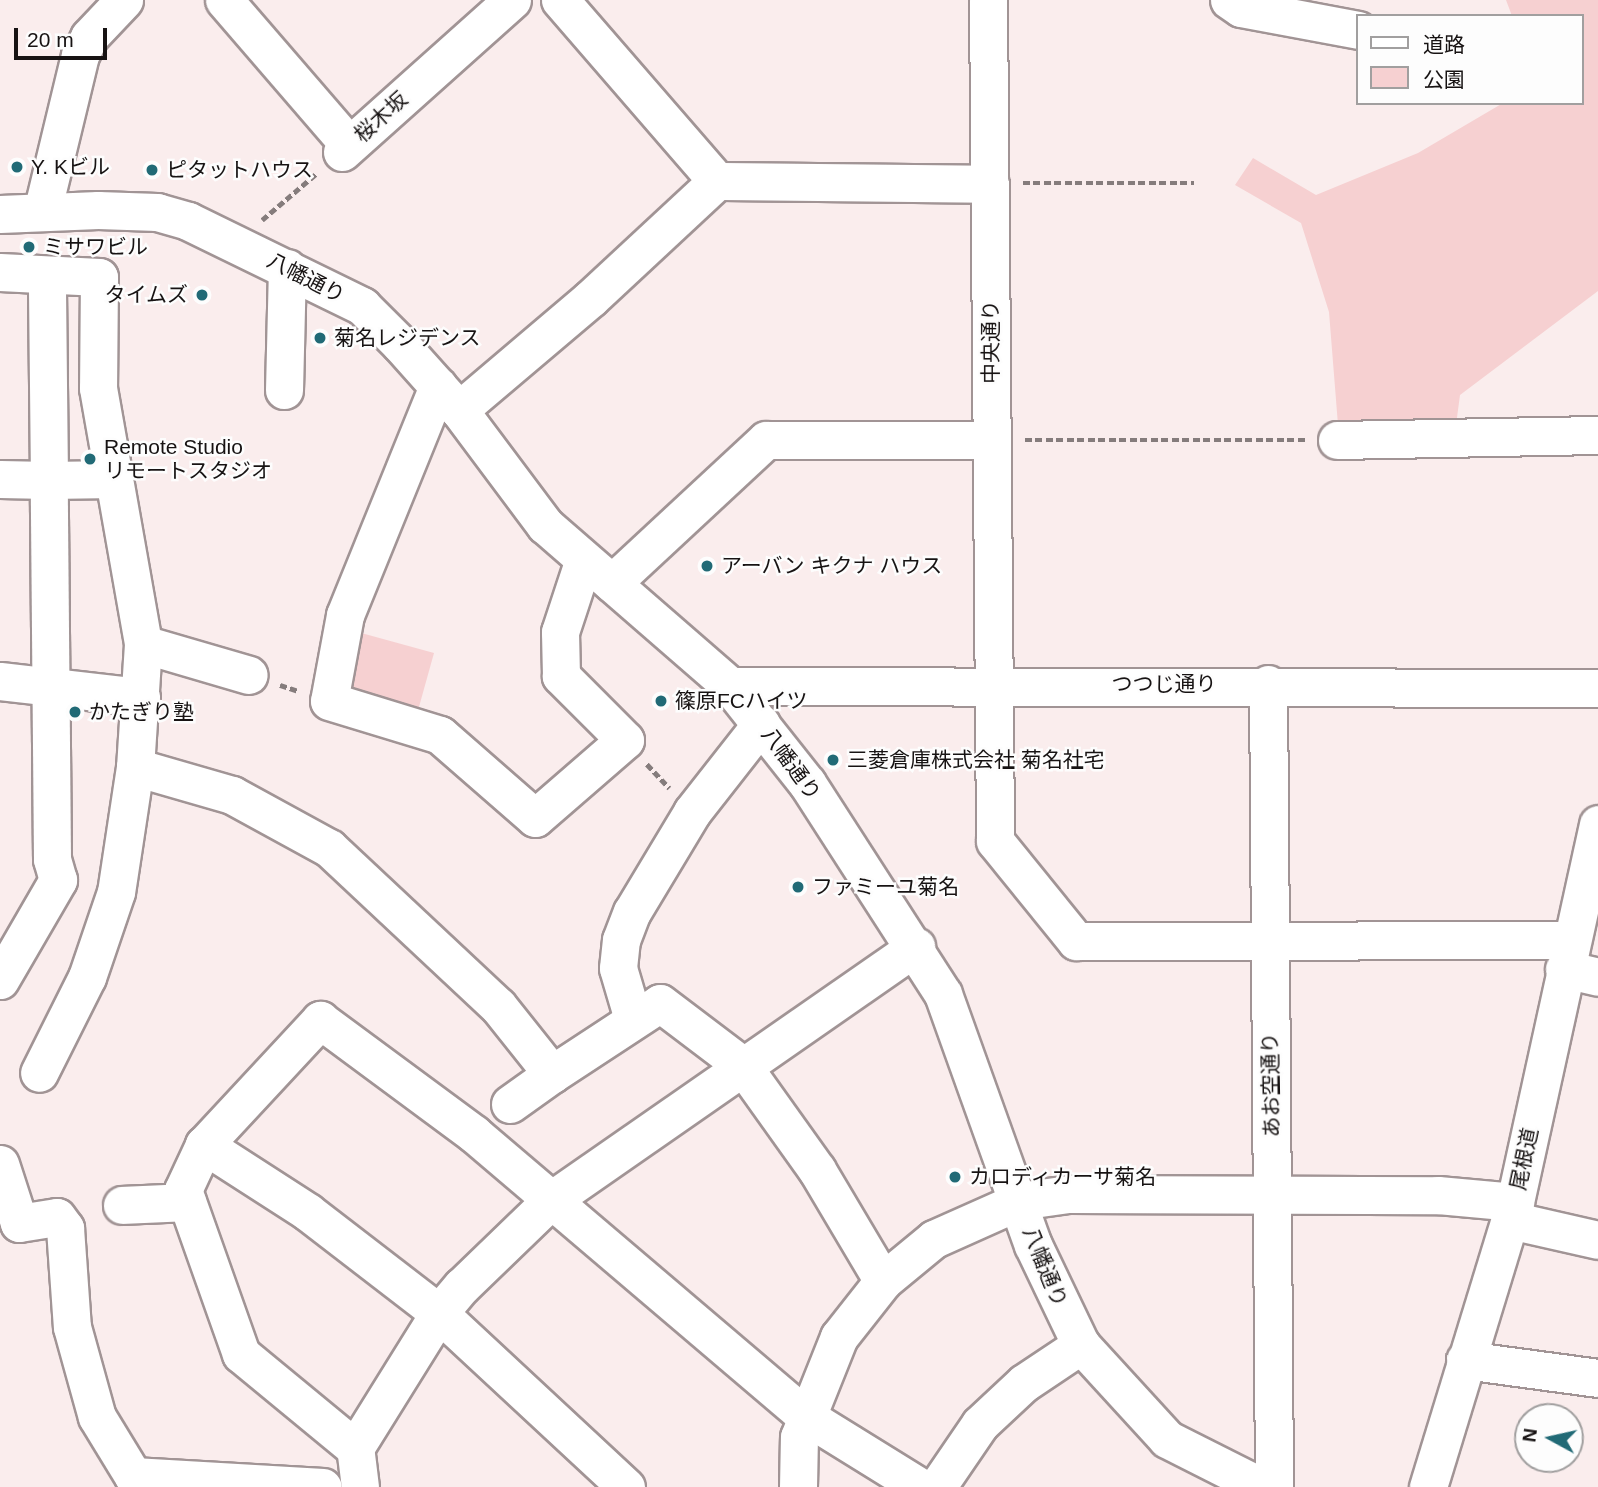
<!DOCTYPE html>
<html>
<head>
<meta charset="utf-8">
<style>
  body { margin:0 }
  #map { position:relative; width:1598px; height:1487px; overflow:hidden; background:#faeded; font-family:Helvetica,"Noto Sans JP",sans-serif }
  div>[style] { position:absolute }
  .green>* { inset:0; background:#f6d0d1 }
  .path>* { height:4.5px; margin-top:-2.25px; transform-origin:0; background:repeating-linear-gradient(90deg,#857c7c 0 7px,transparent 0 10.5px) }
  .roads { filter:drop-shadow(2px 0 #a19495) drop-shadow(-2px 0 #a19495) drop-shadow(0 2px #a19495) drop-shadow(0 -2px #a19495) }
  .minor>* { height:37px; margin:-18.5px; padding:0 18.5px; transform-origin:18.5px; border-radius:18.5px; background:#fff }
  .dots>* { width:19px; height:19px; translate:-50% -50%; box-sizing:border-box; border:4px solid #fdfdfd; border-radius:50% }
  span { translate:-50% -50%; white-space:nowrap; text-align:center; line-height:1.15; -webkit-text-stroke:5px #fdfdfd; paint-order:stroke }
  .street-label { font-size:21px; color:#171313 }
  .poi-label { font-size:21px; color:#171313 }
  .left { translate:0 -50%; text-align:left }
  .right { translate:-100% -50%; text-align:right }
  .legend { position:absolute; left:1356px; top:14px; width:228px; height:91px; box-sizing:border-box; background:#fdfdfd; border:2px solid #a19f9f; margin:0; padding:9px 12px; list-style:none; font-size:21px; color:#171313 }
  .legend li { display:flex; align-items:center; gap:14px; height:35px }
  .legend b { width:35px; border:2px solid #a19f9f }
  .north { position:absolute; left:1514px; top:1403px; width:70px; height:70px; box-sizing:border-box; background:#fdfdfd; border:2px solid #a19f9f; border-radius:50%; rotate:278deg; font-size:19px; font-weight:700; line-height:28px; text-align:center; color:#171313 }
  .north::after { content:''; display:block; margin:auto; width:24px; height:32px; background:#216a76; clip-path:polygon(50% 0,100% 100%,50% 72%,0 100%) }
  .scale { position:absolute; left:14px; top:28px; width:93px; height:32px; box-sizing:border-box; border:4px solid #171313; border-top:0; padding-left:9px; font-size:21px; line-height:24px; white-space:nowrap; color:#171313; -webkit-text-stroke:5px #fdfdfd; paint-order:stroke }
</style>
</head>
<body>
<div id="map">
  <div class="green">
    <i style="clip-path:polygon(1506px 0,1598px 0,1598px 291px,1460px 395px,1456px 425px,1338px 425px,1329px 312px,1301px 223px,1235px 185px,1253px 158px,1316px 195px,1418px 153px,1503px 103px,1582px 103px,1582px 16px,1512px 16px)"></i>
    <i style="clip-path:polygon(354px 631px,434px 653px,417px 714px,344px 691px)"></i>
  </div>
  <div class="path">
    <i style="left:1023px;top:183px;width:171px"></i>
    <i style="left:262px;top:220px;width:72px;rotate:-40.5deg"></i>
    <i style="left:1025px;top:440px;width:281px"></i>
    <i style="left:280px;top:685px;width:19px;rotate:18deg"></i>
    <i style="left:647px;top:764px;width:33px;rotate:47deg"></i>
  </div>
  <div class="roads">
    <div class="minor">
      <i style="left:224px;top:0;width:191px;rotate:49.2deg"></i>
      <i style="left:560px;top:0;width:240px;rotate:49.1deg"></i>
      <i style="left:988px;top:0;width:841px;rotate:89.52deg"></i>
      <i style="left:995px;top:841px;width:129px;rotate:51deg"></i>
      <i style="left:1076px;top:941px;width:495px;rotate:-0.1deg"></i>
      <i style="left:1229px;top:0;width:14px;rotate:34deg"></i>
      <i style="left:1241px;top:8px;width:119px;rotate:10.6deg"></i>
      <i style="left:342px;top:152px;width:228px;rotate:-41.8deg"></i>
      <i style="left:42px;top:212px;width:162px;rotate:-76.4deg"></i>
      <i style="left:80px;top:55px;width:20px;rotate:-63deg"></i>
      <i style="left:89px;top:37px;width:51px;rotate:-46.6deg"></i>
      <i style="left:0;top:214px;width:98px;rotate:-2.3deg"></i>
      <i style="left:98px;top:210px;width:59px;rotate:1.9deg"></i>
      <i style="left:157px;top:212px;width:32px;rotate:16deg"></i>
      <i style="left:188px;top:221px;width:194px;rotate:26deg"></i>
      <i style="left:362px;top:306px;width:54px;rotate:45deg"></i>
      <i style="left:400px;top:344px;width:89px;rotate:48.2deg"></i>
      <i style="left:459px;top:410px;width:144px;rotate:53.2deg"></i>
      <i style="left:545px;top:525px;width:245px;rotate:41deg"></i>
      <i style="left:730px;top:686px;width:124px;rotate:51.6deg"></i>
      <i style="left:807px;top:783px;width:251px;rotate:57.2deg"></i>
      <i style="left:943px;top:994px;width:267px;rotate:70.3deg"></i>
      <i style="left:1033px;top:1245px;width:111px;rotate:64.4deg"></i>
      <i style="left:1081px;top:1345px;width:127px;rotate:47.5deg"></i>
      <i style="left:1167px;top:1439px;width:106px;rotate:26.8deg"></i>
      <i style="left:0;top:272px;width:99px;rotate:2.9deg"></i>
      <i style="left:99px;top:277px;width:111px;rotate:90.5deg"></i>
      <i style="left:98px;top:388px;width:260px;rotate:80deg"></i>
      <i style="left:143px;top:644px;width:123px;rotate:93.7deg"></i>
      <i style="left:135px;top:767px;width:126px;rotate:98.6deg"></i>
      <i style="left:116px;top:892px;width:90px;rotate:108.8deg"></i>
      <i style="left:87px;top:977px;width:107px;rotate:116.6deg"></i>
      <i style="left:438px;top:386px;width:247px;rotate:112.1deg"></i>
      <i style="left:345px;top:615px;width:87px;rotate:100.5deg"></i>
      <i style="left:329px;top:701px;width:116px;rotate:17deg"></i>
      <i style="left:440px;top:735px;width:126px;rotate:41.1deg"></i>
      <i style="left:535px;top:818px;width:119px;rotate:-40.9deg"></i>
      <i style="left:625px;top:740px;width:91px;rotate:-135deg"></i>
      <i style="left:561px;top:676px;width:44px;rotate:-91.3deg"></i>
      <i style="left:560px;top:632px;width:74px;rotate:-71.8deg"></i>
      <i style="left:284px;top:390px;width:122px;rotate:-88.6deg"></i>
      <i style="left:459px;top:410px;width:173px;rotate:-40.3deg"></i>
      <i style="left:591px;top:298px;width:172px;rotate:-42.9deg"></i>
      <i style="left:717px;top:181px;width:273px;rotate:0.6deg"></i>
      <i style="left:1337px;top:440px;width:261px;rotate:-1.1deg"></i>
      <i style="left:0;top:479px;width:49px;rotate:1.2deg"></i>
      <i style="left:49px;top:480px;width:205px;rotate:-90.6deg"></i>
      <i style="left:612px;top:583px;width:210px;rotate:-42.9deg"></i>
      <i style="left:766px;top:440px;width:226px"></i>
      <i style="left:143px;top:644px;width:110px;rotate:16.3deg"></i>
      <i style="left:0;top:681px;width:142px;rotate:6.5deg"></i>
      <i style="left:1268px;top:684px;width:803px;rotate:89.57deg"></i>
      <i style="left:730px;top:686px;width:868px;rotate:0.13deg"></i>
      <i style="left:135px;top:767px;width:101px;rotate:16.1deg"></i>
      <i style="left:232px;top:795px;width:111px;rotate:28.7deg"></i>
      <i style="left:329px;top:848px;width:231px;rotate:43.1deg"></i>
      <i style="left:498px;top:1006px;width:87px;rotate:51.5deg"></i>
      <i style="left:552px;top:1074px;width:129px;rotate:-33.3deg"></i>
      <i style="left:660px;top:1003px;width:103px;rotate:37.1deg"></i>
      <i style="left:742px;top:1065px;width:129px;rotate:54.5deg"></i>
      <i style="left:817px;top:1170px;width:129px;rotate:59.3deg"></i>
      <i style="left:1564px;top:969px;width:35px;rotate:13deg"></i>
      <i style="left:0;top:980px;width:116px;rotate:-59.9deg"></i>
      <i style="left:58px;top:880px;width:22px;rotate:-106deg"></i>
      <i style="left:52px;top:859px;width:379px;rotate:-90.5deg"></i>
      <i style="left:49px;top:480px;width:65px;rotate:-0.9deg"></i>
      <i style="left:633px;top:1019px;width:53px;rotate:-106.4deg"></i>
      <i style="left:618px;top:968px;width:28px;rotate:-84deg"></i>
      <i style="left:621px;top:940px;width:30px;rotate:-69deg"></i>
      <i style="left:632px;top:912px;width:117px;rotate:-59deg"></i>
      <i style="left:692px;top:812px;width:112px;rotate:-51.9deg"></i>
      <i style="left:510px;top:1104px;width:52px;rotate:-35.5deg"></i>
      <i style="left:204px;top:1145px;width:50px;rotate:115deg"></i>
      <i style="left:183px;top:1190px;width:174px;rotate:70.5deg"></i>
      <i style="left:241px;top:1354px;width:148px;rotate:39.5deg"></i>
      <i style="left:0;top:1164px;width:62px;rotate:72.1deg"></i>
      <i style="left:19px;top:1223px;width:38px;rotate:-9deg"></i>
      <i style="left:57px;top:1217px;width:14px;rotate:54deg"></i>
      <i style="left:65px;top:1228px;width:99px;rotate:86deg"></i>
      <i style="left:72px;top:1327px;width:93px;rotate:74.5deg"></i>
      <i style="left:97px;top:1417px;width:69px;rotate:58.6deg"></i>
      <i style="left:122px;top:1205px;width:65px;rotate:-2.6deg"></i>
      <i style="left:1510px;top:1220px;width:90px;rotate:12.8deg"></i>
      <i style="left:1465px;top:1360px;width:134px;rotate:7.7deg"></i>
      <i style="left:133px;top:1476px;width:190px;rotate:3.3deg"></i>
      <i style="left:360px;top:1487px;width:39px;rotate:-97deg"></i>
      <i style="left:355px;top:1448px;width:159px;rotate:-58.1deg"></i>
      <i style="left:439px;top:1313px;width:35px;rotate:-50deg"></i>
      <i style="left:462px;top:1286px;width:122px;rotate:-44deg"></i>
      <i style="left:550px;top:1201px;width:446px;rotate:-34.8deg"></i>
      <i style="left:626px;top:1487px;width:255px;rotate:-137.1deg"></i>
      <i style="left:439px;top:1313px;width:165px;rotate:-142.4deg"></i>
      <i style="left:308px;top:1212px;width:124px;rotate:-147.2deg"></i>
      <i style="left:204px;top:1145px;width:171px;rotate:-47.1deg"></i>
      <i style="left:320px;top:1020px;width:192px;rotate:36.5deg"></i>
      <i style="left:474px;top:1134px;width:437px;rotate:40.4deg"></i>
      <i style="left:807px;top:1417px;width:133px;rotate:31.8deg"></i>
      <i style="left:798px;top:1487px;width:50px;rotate:-88.9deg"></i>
      <i style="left:799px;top:1437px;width:108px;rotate:-68.2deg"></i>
      <i style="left:839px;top:1337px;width:71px;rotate:-51.8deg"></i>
      <i style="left:883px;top:1281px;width:66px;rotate:-39.5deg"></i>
      <i style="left:934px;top:1239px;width:93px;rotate:-24.1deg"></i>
      <i style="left:1019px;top:1201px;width:50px;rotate:-8deg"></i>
      <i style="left:1069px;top:1194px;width:369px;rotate:0.2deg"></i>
      <i style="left:1438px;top:1195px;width:77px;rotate:5.2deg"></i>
      <i style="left:937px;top:1487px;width:76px;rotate:-55.7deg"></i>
      <i style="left:980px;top:1424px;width:60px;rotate:-43deg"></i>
      <i style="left:1024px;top:1383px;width:69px;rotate:-33.7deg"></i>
      <i style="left:1428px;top:1487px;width:298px;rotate:-73deg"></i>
      <i style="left:1515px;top:1202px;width:387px;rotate:-77.6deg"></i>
    </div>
  </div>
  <div class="dots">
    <i style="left:17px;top:167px;background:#216a76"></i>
    <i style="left:152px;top:170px;background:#216a76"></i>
    <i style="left:29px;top:247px;background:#216a76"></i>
    <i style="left:202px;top:295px;background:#216a76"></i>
    <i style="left:320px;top:338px;background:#216a76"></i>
    <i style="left:90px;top:459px;background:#216a76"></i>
    <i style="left:707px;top:566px;background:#216a76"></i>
    <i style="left:661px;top:701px;background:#216a76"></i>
    <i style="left:75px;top:712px;background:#216a76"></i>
    <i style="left:833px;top:760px;background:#216a76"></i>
    <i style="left:798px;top:887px;background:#216a76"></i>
    <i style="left:955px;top:1177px;background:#216a76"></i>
  </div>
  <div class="street-label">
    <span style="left:381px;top:117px;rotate:-42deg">桜木坂</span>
    <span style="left:306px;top:278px;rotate:27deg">八幡通り</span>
    <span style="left:991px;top:342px;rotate:-90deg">中央通り</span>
    <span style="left:1164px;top:684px">つつじ通り</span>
    <span style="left:791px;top:764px;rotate:54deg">八幡通り</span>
    <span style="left:1271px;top:1085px;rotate:-91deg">あお空通り</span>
    <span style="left:1524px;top:1159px;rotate:-78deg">尾根道</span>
    <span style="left:1045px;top:1267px;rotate:68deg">八幡通り</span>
  </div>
  <div class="poi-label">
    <span class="left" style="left:31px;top:167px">Y. Kビル</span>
    <span class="left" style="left:166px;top:170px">ピタットハウス</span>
    <span class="left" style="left:43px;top:247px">ミサワビル</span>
    <span class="right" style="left:188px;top:295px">タイムズ</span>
    <span class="left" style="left:334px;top:338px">菊名レジデンス</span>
    <span class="left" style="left:104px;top:459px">Remote Studio<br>リモートスタジオ</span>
    <span class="left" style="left:721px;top:566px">アーバン キクナ ハウス</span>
    <span class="left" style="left:675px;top:701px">篠原FCハイツ</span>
    <span class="left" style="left:89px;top:712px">かたぎり塾</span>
    <span class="left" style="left:847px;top:760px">三菱倉庫株式会社 菊名社宅</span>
    <span class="left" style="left:812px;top:887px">ファミーユ菊名</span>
    <span class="left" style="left:969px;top:1177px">カロディカーサ菊名</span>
  </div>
  <ul class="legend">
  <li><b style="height:9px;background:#fff"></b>道路</li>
  <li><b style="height:19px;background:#f6d0d1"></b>公園</li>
  </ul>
  <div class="north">N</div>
  <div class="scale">20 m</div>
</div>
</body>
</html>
